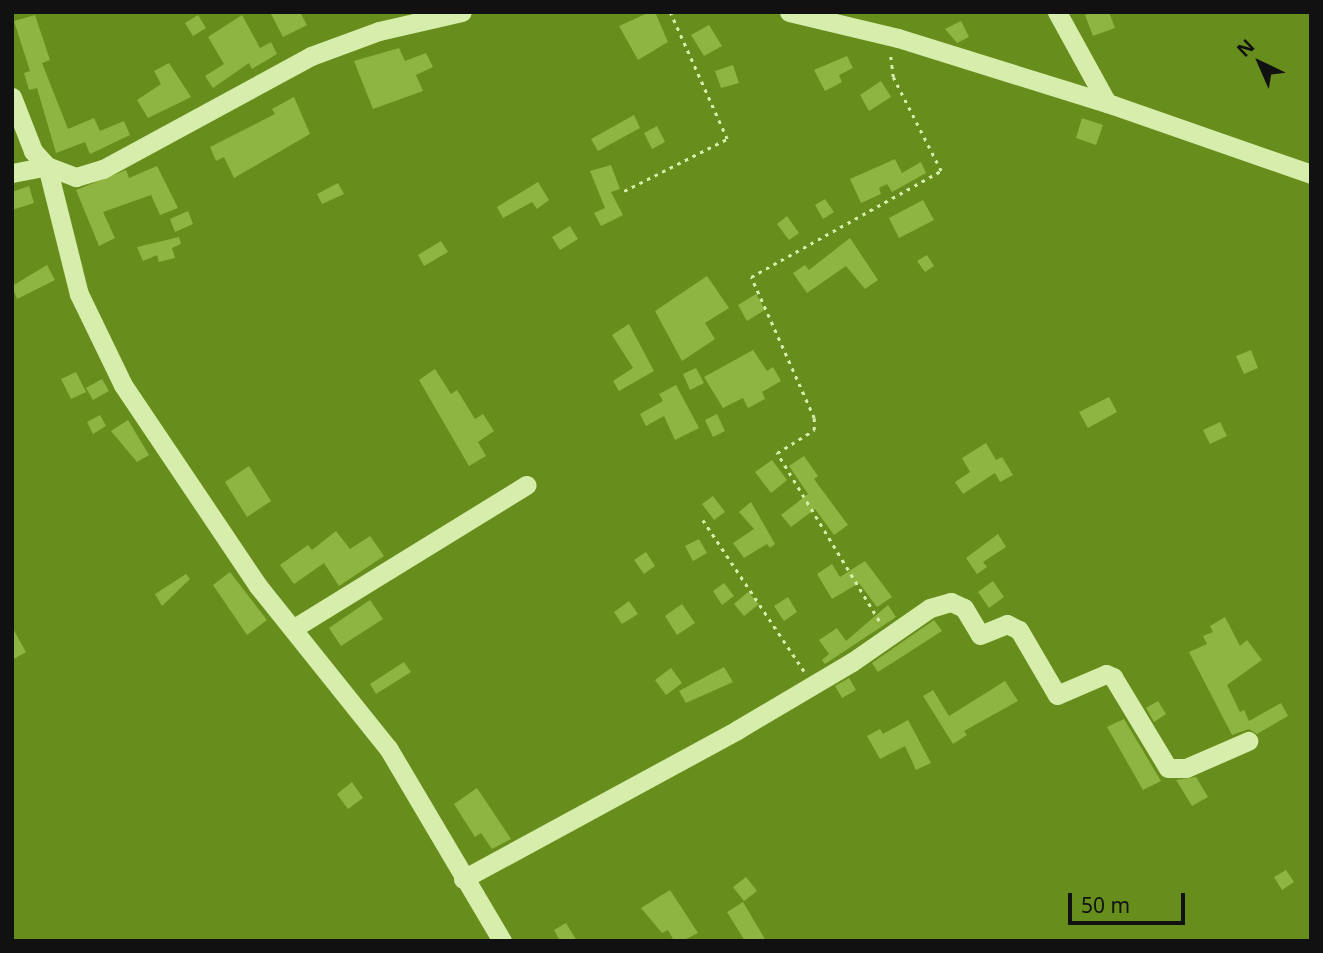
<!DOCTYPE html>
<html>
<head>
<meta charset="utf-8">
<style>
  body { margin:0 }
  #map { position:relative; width:1323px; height:953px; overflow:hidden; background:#678e1d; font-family:"Noto Sans",sans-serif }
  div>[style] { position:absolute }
  .building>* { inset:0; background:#8eb442 }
  .path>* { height:2.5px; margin-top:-1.25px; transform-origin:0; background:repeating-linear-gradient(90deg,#d7edab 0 3.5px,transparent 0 8.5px) }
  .minor>* { height:19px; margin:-9.5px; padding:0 9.5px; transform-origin:9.5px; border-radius:9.5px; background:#d7edab }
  span { translate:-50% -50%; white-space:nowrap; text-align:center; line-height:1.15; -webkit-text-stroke:6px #678e1d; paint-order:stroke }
  .frame { position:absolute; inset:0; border:14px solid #111; pointer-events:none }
  .north { position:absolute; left:1225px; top:28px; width:70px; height:70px; -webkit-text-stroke:5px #678e1d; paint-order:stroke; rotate:316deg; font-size:19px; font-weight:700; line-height:28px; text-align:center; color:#111 }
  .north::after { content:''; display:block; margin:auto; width:24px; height:32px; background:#111; clip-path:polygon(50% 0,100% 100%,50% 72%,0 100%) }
  .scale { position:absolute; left:1068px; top:893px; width:117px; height:32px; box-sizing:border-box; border:4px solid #111; border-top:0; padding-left:9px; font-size:21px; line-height:24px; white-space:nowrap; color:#111; -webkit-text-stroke:5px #678e1d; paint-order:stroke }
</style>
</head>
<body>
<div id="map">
  <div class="building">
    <i style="clip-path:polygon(270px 12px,300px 12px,307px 25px,283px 37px)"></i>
    <i style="clip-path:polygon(650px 12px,655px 12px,668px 42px,638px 60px,619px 26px)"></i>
    <i style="clip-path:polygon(1093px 12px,1109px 12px,1115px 28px,1093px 36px,1085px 15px)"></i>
    <i style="clip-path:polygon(35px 15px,50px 60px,42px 63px,68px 129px,94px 118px,100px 131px,124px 121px,130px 135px,90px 154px,85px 142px,56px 153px,37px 88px,29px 90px,24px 73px,30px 71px,14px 21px)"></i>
    <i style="clip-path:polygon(198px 15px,206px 28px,193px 36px,185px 23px)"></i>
    <i style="clip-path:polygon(242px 15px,260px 48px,271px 42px,277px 54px,252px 69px,249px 63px,213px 88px,205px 76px,224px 64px,208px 37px)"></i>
    <i style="clip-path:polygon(961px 21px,969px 37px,957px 43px,945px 29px)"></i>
    <i style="clip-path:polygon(709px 25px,722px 46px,704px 56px,691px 35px)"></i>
    <i style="clip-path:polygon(399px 48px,405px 61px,426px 53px,433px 67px,416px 75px,423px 91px,373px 109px,354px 61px)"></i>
    <i style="clip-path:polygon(847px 56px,853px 68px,839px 75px,842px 82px,825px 91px,814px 70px)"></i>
    <i style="clip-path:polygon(169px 63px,191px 97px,148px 118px,137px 100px,161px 84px,154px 71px)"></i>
    <i style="clip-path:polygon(733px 65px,739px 83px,721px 88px,715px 71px)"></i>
    <i style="clip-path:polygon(881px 81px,891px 97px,869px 111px,860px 95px)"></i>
    <i style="clip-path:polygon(294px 97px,310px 134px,234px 178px,224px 157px,216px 161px,210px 147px,275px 114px,272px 109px)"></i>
    <i style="clip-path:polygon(634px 115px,640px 128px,598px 151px,591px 139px)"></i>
    <i style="clip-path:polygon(1082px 118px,1103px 125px,1096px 145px,1076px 138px)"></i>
    <i style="clip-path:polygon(657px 126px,665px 142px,652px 149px,644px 133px)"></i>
    <i style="clip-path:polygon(895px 159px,902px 173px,921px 162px,926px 173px,892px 192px,887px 184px,879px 188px,881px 194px,861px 203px,850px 179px)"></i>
    <i style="clip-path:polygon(611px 165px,620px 189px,611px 192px,623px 215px,601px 226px,594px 213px,605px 208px,590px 171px)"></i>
    <i style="clip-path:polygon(157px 166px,178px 208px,160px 215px,151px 195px,103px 212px,115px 238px,99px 246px,76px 190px,126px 170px,129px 178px)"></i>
    <i style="clip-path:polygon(538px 182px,549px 200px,537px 209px,532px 202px,503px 218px,497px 207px)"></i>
    <i style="clip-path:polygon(338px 183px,344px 194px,322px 204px,317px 194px)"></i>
    <i style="clip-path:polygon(29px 186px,34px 203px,12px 210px,12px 192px)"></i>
    <i style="clip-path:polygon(825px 199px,834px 212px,823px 219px,815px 205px)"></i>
    <i style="clip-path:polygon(923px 200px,934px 220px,899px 238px,889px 218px)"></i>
    <i style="clip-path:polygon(188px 211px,193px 224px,175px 232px,170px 219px)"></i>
    <i style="clip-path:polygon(787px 216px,799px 233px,789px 240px,777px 224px)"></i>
    <i style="clip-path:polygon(570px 226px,578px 239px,560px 250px,552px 237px)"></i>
    <i style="clip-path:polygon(179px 237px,181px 244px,172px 248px,175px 258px,159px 262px,157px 255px,143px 261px,137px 247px)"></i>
    <i style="clip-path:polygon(850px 238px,878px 280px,865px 289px,846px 266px,807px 293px,793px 273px,805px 265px,809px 270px)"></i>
    <i style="clip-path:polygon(441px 241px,448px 252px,424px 266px,418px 255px)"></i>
    <i style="clip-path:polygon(927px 255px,934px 266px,925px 272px,917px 261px)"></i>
    <i style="clip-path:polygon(47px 265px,55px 280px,17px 299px,12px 286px)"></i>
    <i style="clip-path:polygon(707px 276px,729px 308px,705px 323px,715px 339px,682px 361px,655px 311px)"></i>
    <i style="clip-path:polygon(756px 294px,765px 310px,747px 321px,738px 305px)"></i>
    <i style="clip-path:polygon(629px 324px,654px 371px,619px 391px,613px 381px,633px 368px,612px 335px)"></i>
    <i style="clip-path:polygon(753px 350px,767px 371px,773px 367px,781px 381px,762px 392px,765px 399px,748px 408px,743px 398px,723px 408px,704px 377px)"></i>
    <i style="clip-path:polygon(1251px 350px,1258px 368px,1244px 374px,1236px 356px)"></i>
    <i style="clip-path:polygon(696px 368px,704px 383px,690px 390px,683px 374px)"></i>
    <i style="clip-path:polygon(435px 369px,451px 394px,457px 390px,475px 419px,483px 414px,494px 431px,478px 442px,486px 456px,469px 466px,419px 380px)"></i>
    <i style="clip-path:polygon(76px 372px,86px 392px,71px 399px,61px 379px)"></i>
    <i style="clip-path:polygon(102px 379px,109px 391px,93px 400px,86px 388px)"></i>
    <i style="clip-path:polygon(676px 385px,699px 428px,675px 440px,664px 416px,646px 426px,640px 414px,663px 401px,659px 394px)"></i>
    <i style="clip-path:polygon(1109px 397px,1117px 412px,1088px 428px,1079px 412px)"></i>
    <i style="clip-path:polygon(717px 414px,725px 431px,713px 437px,705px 420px)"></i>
    <i style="clip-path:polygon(100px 415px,106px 426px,93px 434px,87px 422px)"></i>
    <i style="clip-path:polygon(128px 420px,149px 455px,137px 462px,111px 431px)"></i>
    <i style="clip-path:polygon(1220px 422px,1227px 436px,1210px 444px,1203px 430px)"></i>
    <i style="clip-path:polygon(986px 443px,996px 460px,1002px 457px,1013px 475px,1000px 482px,995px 473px,963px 494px,955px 482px,970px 472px,962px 458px)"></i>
    <i style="clip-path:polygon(804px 456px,818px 476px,814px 479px,848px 525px,834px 535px,815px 509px,791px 527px,781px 515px,808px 494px,789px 466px)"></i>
    <i style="clip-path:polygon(772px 460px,787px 480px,771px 493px,755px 472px)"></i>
    <i style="clip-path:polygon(249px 466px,271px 501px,247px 517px,225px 482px)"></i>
    <i style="clip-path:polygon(713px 496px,725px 512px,714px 520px,702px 504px)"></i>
    <i style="clip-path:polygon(751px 502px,775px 544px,770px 548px,767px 544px,744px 558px,733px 543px,754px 529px,739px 512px)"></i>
    <i style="clip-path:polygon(336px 531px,350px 549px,370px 536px,384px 556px,339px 586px,324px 563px,294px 584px,280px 565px,308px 545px,312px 550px)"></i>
    <i style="clip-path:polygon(998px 534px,1006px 547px,983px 562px,987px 567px,977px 574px,966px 558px)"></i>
    <i style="clip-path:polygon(699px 539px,707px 553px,693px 561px,685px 546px)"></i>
    <i style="clip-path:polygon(646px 552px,655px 566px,644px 574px,634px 560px)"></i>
    <i style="clip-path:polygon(865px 561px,892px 597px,877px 607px,859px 583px,832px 599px,817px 574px,832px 564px,840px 577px)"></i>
    <i style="clip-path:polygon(230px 572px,267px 620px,247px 635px,213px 585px)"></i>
    <i style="clip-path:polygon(186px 574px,190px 579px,162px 606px,155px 594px)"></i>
    <i style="clip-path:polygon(993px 581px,1004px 597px,989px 608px,978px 592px)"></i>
    <i style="clip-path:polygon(724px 583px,734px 596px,722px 605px,713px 591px)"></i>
    <i style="clip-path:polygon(748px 592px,759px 604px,744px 616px,734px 604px)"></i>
    <i style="clip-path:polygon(788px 597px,797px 612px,784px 621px,774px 606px)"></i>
    <i style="clip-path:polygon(370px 600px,383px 619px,341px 646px,329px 628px)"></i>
    <i style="clip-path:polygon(629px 601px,638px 614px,622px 624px,614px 612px)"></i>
    <i style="clip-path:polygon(682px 604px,695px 623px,677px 635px,665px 616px)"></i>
    <i style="clip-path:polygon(888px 605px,896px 617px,825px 664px,822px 660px,829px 654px,819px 640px,837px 628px,846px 641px)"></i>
    <i style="clip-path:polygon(1225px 617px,1240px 646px,1247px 640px,1262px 660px,1227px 685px,1240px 712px,1244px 710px,1249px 721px,1281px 703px,1288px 716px,1257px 734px,1249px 729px,1232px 735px,1189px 652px,1207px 644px,1203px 636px,1213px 632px,1210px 626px)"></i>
    <i style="clip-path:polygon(934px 620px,942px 631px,878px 672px,872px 663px)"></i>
    <i style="clip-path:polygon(12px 627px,26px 652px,12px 660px)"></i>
    <i style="clip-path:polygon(404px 662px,411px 672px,376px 694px,370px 684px)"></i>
    <i style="clip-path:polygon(724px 667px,733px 682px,686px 703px,679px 691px)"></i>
    <i style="clip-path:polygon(671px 668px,682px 683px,666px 695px,655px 680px)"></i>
    <i style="clip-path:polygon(849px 678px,856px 690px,842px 698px,835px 686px)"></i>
    <i style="clip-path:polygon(1005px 681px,1018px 701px,964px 731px,967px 735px,953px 744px,923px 696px,933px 690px,949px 716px)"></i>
    <i style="clip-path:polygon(1158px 701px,1166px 714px,1154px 722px,1146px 708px)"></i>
    <i style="clip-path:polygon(1124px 719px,1161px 781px,1143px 790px,1107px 727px)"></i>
    <i style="clip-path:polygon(908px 720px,931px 763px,916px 770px,905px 746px,880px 759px,867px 736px,880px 729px,883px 734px)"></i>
    <i style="clip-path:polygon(1196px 777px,1208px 797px,1192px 806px,1176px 780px)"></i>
    <i style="clip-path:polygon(352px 782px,363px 798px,348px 809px,337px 794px)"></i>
    <i style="clip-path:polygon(477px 788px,511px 839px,492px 849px,481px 833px,475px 837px,454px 804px)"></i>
    <i style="clip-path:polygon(1286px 870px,1294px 882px,1282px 890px,1274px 877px)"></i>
    <i style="clip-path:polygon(746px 877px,757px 891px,744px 901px,733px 887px)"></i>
    <i style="clip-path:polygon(670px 890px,698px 933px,682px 941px,674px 941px,668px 930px,662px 933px,641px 908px)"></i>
    <i style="clip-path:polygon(743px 902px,766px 941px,745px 941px,727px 912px)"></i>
    <i style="clip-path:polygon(566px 923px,577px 941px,560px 941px,554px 930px)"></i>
  </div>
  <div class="path">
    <i style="left:624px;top:191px;width:115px;rotate:-26.8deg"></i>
    <i style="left:727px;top:139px;width:139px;rotate:-114.2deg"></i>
    <i style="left:703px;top:520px;width:182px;rotate:56.2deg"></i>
    <i style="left:879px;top:621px;width:197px;rotate:-121.3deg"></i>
    <i style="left:777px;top:453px;width:44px;rotate:-31.9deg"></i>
    <i style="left:814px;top:430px;width:12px;rotate:-90deg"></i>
    <i style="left:814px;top:418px;width:154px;rotate:-114.1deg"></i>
    <i style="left:751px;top:277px;width:218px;rotate:-29.2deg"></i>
    <i style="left:941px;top:171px;width:106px;rotate:-117.1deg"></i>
    <i style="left:893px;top:77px;width:24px;rotate:-97deg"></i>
  </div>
  <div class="minor">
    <i style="left:789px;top:12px;width:112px;rotate:13.4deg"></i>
    <i style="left:898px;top:38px;width:225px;rotate:17.3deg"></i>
    <i style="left:1113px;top:105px;width:210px;rotate:19.2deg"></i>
    <i style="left:1057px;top:12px;width:104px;rotate:61.2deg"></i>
    <i style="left:12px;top:97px;width:58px;rotate:68.7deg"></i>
    <i style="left:33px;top:151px;width:21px;rotate:47deg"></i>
    <i style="left:47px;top:166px;width:132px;rotate:76deg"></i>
    <i style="left:79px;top:294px;width:101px;rotate:64.2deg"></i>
    <i style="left:123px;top:385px;width:242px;rotate:56.1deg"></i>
    <i style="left:258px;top:586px;width:208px;rotate:51.3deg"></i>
    <i style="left:388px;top:748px;width:224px;rotate:59.4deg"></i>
    <i style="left:12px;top:173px;width:36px;rotate:-11deg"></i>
    <i style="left:47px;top:166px;width:31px;rotate:21deg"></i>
    <i style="left:76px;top:177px;width:28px;rotate:-17deg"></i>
    <i style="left:103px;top:169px;width:237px;rotate:-28.5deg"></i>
    <i style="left:311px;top:56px;width:72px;rotate:-20.2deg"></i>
    <i style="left:379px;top:31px;width:85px;rotate:-12.9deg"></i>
    <i style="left:294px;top:628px;width:273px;rotate:-31.6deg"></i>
    <i style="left:463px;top:879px;width:312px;rotate:-28.5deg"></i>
    <i style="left:737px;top:730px;width:134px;rotate:-30.6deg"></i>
    <i style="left:852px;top:662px;width:95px;rotate:-34.7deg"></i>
    <i style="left:930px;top:608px;width:22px;rotate:-16deg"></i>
    <i style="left:951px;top:602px;width:14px;rotate:25deg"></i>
    <i style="left:964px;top:608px;width:31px;rotate:59deg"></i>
    <i style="left:980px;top:635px;width:29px;rotate:-22deg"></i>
    <i style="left:1007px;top:624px;width:13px;rotate:27deg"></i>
    <i style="left:1019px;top:630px;width:75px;rotate:59.7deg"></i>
    <i style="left:1057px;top:695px;width:53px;rotate:-23.2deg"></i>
    <i style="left:1106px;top:674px;width:8px;rotate:23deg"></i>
    <i style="left:1113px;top:677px;width:106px;rotate:58.9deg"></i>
    <i style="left:1168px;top:768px;width:18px"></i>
    <i style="left:1186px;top:768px;width:68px;rotate:-23.5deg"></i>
  </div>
  <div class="frame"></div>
  <div class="north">N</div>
  <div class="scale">50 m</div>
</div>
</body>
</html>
